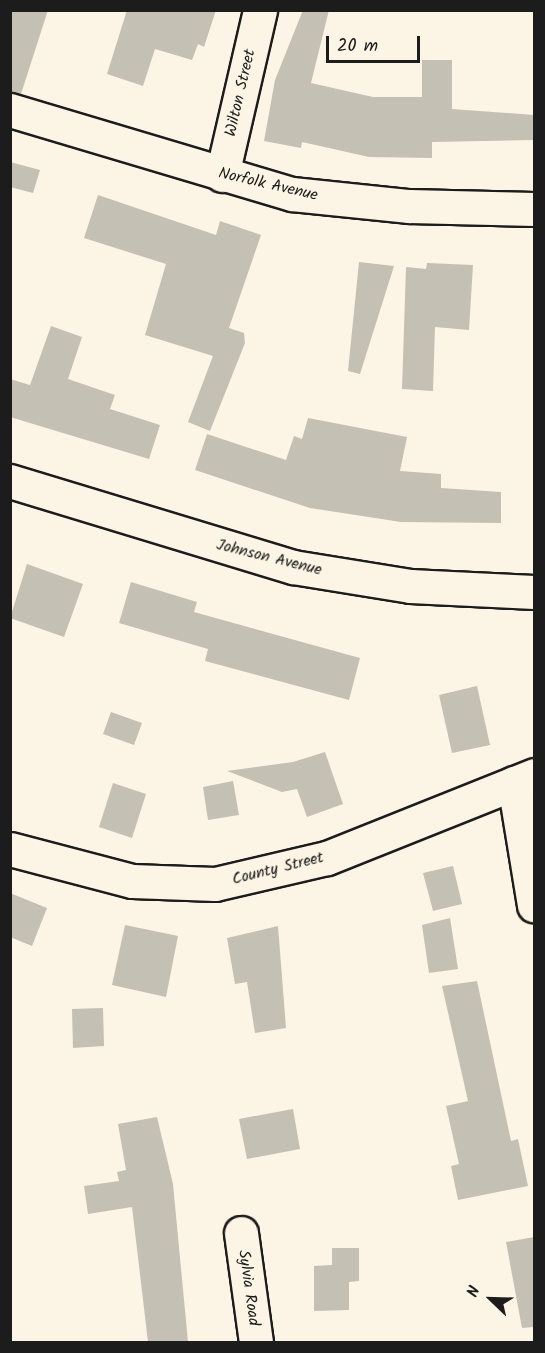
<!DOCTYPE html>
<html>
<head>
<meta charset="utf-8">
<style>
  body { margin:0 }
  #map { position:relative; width:545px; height:1353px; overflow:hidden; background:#fcf5e5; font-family:Kalam,sans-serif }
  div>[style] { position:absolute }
  .building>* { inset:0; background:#c4c0b3 }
  .roads { filter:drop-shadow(2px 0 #1c1c1c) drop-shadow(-2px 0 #1c1c1c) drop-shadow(0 2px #1c1c1c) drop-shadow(0 -2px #1c1c1c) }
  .minor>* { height:33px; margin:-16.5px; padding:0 16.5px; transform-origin:16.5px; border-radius:16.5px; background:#fcf5e5 }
  .major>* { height:33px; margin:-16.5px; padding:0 16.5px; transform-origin:16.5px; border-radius:16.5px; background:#fcf5e5 }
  span { translate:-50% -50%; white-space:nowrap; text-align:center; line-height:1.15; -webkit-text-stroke:4.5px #fcf5e5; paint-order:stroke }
  .street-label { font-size:16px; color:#1c1c1c }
  .frame { position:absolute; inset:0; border:12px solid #1c1c1c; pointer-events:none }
  .north { position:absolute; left:461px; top:1269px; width:60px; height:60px; -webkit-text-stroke:4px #fcf5e5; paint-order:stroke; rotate:293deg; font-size:16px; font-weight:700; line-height:24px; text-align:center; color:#1c1c1c }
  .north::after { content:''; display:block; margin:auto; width:21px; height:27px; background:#1c1c1c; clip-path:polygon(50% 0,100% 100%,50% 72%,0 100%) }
  .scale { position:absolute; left:326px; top:36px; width:94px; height:27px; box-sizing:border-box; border:3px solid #1c1c1c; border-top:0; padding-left:8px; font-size:18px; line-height:21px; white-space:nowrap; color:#1c1c1c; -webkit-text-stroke:4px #fcf5e5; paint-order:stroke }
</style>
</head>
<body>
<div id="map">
  <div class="building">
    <i style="clip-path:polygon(10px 10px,48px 10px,21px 94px,10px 92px)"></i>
    <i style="clip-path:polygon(127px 10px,216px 10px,204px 47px,198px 44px,192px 60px,155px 49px,143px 86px,107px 74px)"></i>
    <i style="clip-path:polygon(303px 10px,329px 10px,311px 83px,373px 97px,422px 97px,422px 60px,452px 60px,452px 109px,534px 115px,534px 140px,432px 142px,432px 158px,369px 157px,302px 142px,301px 148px,264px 141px,275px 80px)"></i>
    <i style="clip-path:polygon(10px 162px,40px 170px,33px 193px,10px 187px)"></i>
    <i style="clip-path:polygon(98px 195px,216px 235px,220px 221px,261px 235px,229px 328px,244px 333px,245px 343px,210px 431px,188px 422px,213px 356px,145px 335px,166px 264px,84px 238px)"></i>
    <i style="clip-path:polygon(359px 262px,394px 266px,360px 374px,348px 371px)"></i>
    <i style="clip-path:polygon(427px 263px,473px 265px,469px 330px,435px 327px,433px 391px,402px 389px,406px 267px,426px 269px)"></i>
    <i style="clip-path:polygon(51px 326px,82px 337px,68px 379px,115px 395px,110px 409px,160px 425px,149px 459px,10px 417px,10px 379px,30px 385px)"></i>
    <i style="clip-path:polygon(308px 418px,407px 437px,400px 471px,441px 474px,441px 488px,501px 492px,501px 523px,401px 522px,310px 508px,195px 470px,207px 434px,286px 460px,294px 436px,302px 439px)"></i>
    <i style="clip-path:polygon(27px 564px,83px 584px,64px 637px,10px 618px)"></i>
    <i style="clip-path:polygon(131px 582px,197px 602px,194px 612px,360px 658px,349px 700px,205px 661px,208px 649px,119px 623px)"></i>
    <i style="clip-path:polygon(477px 686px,490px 745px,452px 753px,439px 695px)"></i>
    <i style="clip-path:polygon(111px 712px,142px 723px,134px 745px,103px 734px)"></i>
    <i style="clip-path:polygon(325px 752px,343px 804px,307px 817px,297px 789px,282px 792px,227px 771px,293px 762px)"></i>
    <i style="clip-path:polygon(233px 781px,239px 815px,208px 820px,203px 787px)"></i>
    <i style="clip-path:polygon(113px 783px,146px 794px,132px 838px,99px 827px)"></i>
    <i style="clip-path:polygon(453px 866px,462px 904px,433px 911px,423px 873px)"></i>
    <i style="clip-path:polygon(10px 893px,47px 908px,32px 946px,10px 937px)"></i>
    <i style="clip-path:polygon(450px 918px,458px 969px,429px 973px,422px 925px)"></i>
    <i style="clip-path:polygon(125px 925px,178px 936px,166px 997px,112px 985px)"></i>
    <i style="clip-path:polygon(278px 926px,286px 1028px,255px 1033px,247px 982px,235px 984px,227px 938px)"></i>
    <i style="clip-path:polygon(477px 981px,511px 1141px,518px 1139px,528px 1186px,458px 1200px,451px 1166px,459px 1164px,446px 1106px,468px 1101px,442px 986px)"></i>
    <i style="clip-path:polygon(103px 1008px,104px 1046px,73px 1048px,72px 1009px)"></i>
    <i style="clip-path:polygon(293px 1109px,300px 1149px,247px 1159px,239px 1119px)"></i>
    <i style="clip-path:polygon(157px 1117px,173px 1184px,188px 1342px,148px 1342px,132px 1207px,88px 1214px,84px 1186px,119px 1181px,117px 1172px,126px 1170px,118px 1124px)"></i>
    <i style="clip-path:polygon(534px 1237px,534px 1327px,522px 1328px,506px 1242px)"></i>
    <i style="clip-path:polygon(332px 1248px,359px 1248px,359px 1281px,349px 1282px,349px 1310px,314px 1311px,314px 1266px,332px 1265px)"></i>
  </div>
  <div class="roads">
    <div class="minor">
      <i style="left:10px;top:110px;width:294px;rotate:16.6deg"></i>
      <i style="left:292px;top:194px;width:118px;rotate:5.9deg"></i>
      <i style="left:409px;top:206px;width:125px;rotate:1.4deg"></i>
      <i style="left:222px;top:175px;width:169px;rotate:-77deg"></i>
      <i style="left:10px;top:481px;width:296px;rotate:16.9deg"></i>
      <i style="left:293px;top:567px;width:119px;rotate:9.2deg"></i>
      <i style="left:410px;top:586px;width:124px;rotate:2.8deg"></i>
      <i style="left:514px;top:783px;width:124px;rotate:80.7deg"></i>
      <i style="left:241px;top:1233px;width:110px;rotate:82.2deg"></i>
    </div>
    <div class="major">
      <i style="left:10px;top:849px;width:126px;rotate:14.7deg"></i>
      <i style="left:132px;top:881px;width:83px;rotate:2.1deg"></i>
      <i style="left:215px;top:884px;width:115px;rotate:-13.1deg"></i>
      <i style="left:327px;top:858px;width:223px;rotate:-21.8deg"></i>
    </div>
  </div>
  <div class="street-label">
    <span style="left:241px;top:93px;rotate:-77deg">Wilton Street</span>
    <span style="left:268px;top:185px;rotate:13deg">Norfolk Avenue</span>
    <span style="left:269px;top:558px;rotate:14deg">Johnson Avenue</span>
    <span style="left:278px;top:869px;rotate:-14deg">County Street</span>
    <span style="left:248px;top:1288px;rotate:82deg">Sylvia Road</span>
  </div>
  <div class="frame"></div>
  <div class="north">N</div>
  <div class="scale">20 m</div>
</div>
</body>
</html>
